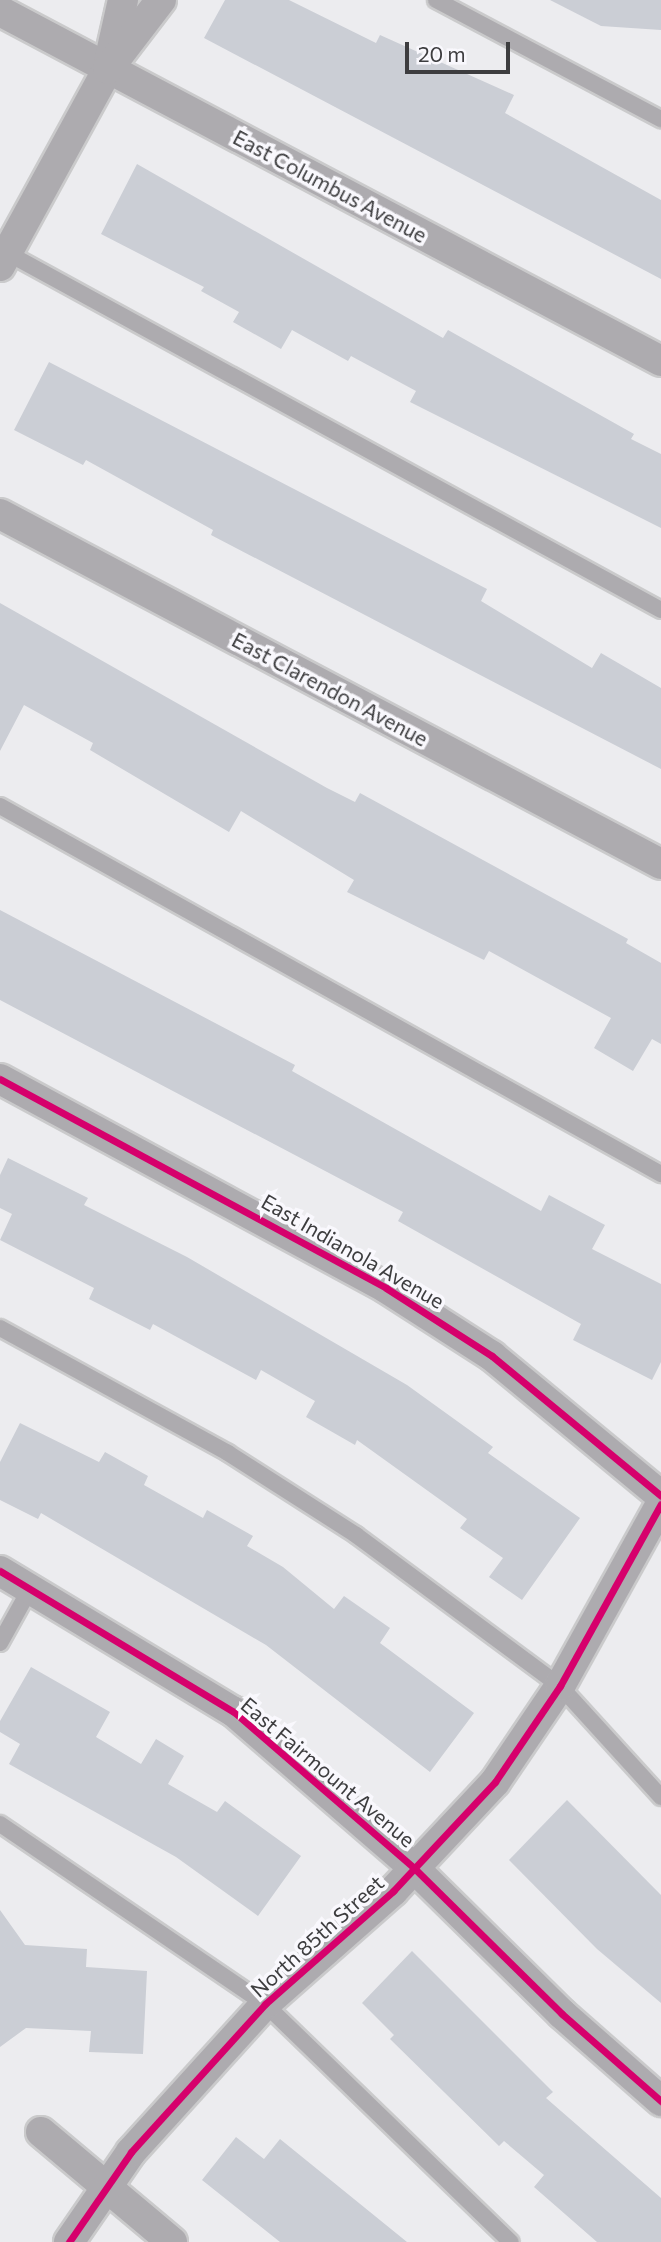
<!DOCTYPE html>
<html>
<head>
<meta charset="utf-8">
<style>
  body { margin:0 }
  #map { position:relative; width:661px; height:2242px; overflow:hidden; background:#ececef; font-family:Commissioner,sans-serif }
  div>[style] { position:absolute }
  .building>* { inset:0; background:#cbced5 }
  .roads { filter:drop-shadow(2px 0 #cacacb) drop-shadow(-2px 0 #cacacb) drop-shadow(0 2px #cacacb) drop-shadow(0 -2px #cacacb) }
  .service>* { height:16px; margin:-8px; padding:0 8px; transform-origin:8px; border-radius:8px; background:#adabaf }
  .minor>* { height:30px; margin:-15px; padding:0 15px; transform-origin:15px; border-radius:15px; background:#adabaf }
  .cycleway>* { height:7px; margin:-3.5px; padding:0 3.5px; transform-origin:3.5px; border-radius:3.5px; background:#d6006c }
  span { translate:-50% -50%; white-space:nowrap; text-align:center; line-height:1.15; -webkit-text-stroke:7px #f9f8fd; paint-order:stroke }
  .street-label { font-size:21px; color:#3d3d3f }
  .scale { position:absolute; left:405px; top:42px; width:105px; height:32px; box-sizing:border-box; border:4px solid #3d3d3f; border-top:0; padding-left:9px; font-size:21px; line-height:24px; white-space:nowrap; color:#3d3d3f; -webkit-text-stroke:5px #f9f8fd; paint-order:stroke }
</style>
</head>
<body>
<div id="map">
  <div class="building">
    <i style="clip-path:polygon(225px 0,289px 0,376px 43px,380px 35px,514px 95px,505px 113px,661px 200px,661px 279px,204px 38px)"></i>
    <i style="clip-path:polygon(550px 0,661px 0,661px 30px,601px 26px)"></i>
    <i style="clip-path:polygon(137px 164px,443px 338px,448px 330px,634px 434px,631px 439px,661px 454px,661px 528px,410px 402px,416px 391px,351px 356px,348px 361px,292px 330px,281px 349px,233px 322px,239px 312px,201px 291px,204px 287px,101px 234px)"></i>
    <i style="clip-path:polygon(49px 362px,487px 589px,481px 601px,592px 668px,601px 653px,661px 688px,661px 769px,211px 535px,213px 530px,86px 460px,83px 465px,14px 430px)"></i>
    <i style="clip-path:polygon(0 603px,327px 788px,355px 802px,360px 793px,628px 939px,626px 943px,661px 963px,661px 1044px,652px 1039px,633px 1071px,594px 1048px,611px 1018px,489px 951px,484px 960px,347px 892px,354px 880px,241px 811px,229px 832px,90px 750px,93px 743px,24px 705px,0 751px)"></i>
    <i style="clip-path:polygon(0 910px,295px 1065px,292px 1071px,541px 1211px,549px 1195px,605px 1225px,592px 1249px,661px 1284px,661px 1362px,652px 1380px,573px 1340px,581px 1324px,398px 1221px,403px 1212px,0 1000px)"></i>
    <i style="clip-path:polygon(8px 1158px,88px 1198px,84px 1205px,187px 1257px,407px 1385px,493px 1447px,488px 1453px,580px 1518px,522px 1600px,489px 1577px,503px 1558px,460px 1528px,467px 1519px,357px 1440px,355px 1445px,306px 1417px,315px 1401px,261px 1370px,256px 1380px,153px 1324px,150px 1330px,89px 1299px,94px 1288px,0 1240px,12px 1214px,0 1208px,0 1175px)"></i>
    <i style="clip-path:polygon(20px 1423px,99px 1462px,105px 1452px,148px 1476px,144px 1485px,203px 1518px,207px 1510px,253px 1536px,247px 1546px,283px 1567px,334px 1609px,344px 1596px,390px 1628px,380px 1643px,474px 1713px,430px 1772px,266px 1645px,41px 1513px,38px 1519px,0 1500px,0 1462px)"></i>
    <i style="clip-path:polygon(31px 1667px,110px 1712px,96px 1737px,141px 1764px,156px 1739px,184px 1756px,168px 1784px,217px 1812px,225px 1801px,301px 1856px,258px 1916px,176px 1857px,9px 1764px,20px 1744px,0 1732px,0 1721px)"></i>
    <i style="clip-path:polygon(567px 1800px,661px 1895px,661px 2003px,597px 1949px,509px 1860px)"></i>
    <i style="clip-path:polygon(0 1910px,25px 1945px,87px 1949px,86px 1967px,147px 1971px,143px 2054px,89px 2052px,91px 2031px,26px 2028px,0 2047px)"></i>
    <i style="clip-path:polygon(412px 1951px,553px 2092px,546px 2098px,661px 2198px,661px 2242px,597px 2242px,534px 2187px,544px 2175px,504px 2141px,499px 2146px,390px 2039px,394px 2035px,362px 2003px)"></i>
    <i style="clip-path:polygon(236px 2137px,264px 2159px,280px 2139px,407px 2242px,280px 2242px,202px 2180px)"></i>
  </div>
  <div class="roads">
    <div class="service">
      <i style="left:436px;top:0;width:255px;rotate:27.9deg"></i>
      <i style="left:2px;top:250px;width:751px;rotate:28.65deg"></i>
      <i style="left:0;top:806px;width:757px;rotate:29.11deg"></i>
      <i style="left:0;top:1328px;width:260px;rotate:28.7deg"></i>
      <i style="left:228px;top:1453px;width:152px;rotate:32.6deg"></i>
      <i style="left:356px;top:1535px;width:254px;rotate:36.5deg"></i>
      <i style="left:560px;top:1686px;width:150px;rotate:47.7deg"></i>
      <i style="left:0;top:1643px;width:64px;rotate:-61deg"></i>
      <i style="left:0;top:1824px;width:320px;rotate:34.2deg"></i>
      <i style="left:265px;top:2004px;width:342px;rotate:44.1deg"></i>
    </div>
    <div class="minor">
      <i style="left:0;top:11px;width:748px;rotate:27.9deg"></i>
      <i style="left:109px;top:62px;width:64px;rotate:-77.3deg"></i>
      <i style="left:0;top:266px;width:225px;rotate:-61.3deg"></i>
      <i style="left:108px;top:69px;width:87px;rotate:-52.5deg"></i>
      <i style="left:0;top:514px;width:748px;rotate:27.9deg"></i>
      <i style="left:0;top:1079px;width:439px;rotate:28.4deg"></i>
      <i style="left:386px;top:1288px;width:126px;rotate:32.7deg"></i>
      <i style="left:492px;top:1356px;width:219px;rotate:39.6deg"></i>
      <i style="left:0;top:1571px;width:273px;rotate:31.1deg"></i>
      <i style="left:234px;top:1712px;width:240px;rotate:40.9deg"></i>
      <i style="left:415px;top:1869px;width:206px;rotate:44.6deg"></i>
      <i style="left:562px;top:2014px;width:132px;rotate:41.3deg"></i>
      <i style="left:41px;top:2132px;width:171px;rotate:40deg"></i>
      <i style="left:69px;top:2242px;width:109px;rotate:-55.4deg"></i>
      <i style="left:131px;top:2152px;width:200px;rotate:-47.8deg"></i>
      <i style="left:265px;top:2004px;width:171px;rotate:-41.4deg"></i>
      <i style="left:393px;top:1891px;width:149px;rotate:-46.9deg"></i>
      <i style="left:495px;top:1782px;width:116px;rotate:-55.9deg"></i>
      <i style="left:560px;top:1686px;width:208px;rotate:-61deg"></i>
    </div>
  </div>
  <div class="cycleway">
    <i style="left:0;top:1079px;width:439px;rotate:28.4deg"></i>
    <i style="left:386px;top:1288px;width:126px;rotate:32.7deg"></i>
    <i style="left:492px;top:1356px;width:219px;rotate:39.6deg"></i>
    <i style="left:0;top:1571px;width:273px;rotate:31.1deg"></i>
    <i style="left:234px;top:1712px;width:240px;rotate:40.9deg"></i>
    <i style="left:415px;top:1869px;width:206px;rotate:44.6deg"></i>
    <i style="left:562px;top:2014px;width:132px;rotate:41.3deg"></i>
    <i style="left:69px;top:2242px;width:109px;rotate:-55.4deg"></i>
    <i style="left:131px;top:2152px;width:200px;rotate:-47.8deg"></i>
    <i style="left:265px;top:2004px;width:171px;rotate:-41.4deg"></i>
    <i style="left:393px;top:1891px;width:149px;rotate:-46.9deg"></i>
    <i style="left:495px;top:1782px;width:116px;rotate:-55.9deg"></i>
    <i style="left:560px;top:1686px;width:208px;rotate:-61deg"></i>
  </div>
  <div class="street-label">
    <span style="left:330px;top:186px;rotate:28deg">East Columbus Avenue</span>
    <span style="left:330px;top:689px;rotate:28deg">East Clarendon Avenue</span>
    <span style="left:353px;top:1251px;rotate:30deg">East Indianola Avenue</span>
    <span style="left:328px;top:1772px;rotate:40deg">East Fairmount Avenue</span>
    <span style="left:317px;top:1936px;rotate:-42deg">North 85th Street</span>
  </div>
  <div class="scale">20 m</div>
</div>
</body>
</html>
